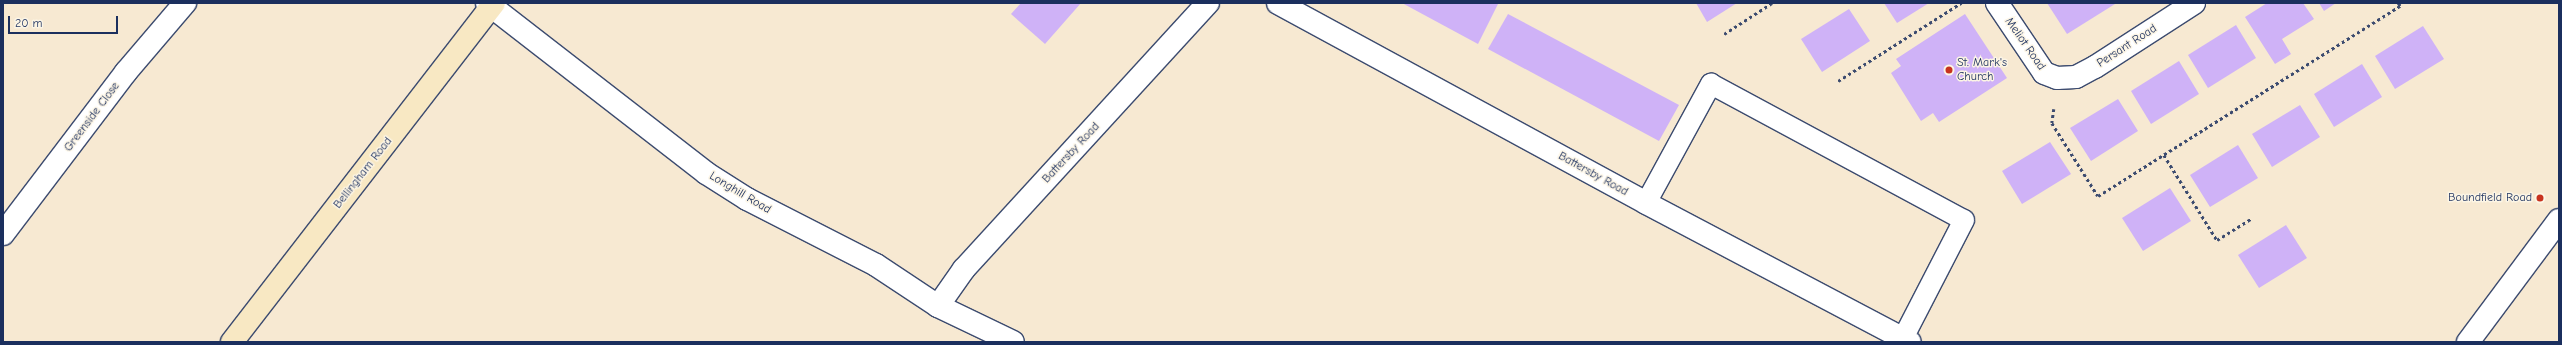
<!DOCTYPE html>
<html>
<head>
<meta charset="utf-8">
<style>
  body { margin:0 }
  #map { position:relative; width:2562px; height:345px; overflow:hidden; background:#f7e9d2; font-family:"Comic Neue",sans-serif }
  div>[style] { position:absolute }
  .building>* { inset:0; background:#cfb2f7 }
  .path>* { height:2.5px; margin-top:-1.25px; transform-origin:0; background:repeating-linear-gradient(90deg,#3c4b6f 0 3px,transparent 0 6px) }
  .roads { filter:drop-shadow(1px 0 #3c4b6f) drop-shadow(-1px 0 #3c4b6f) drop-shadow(0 1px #3c4b6f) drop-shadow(0 -1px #3c4b6f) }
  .lane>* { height:20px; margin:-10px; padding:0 10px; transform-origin:10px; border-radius:10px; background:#fff }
  .street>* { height:22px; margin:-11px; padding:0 11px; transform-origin:11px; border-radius:11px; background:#fff }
  .secondary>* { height:22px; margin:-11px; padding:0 11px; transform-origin:11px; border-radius:11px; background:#f8e8c3 }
  .dots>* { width:11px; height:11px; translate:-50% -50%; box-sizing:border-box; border:2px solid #fcf5e5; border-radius:50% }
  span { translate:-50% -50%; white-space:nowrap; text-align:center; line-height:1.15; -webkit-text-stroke:3px #fcf5e5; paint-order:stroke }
  .street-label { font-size:12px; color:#1b2f5e }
  .poi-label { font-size:12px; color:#1b2f5e }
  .left { translate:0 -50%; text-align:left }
  .right { translate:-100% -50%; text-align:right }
  .frame { position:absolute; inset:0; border:4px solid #1b2f5e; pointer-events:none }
  .scale { position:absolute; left:8px; top:16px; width:110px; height:18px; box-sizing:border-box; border:2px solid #1b2f5e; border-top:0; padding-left:5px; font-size:12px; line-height:14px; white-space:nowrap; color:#1b2f5e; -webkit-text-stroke:3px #fcf5e5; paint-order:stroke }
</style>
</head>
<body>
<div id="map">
  <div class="building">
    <i style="clip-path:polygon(1021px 3px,1081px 3px,1045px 44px,1011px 14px)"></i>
    <i style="clip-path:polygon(1402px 3px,1497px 3px,1498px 4px,1478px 44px)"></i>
    <i style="clip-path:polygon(1696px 3px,1737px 3px,1707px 22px)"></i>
    <i style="clip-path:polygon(1884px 3px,1929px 3px,1897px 23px)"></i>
    <i style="clip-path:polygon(2047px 3px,2114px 3px,2115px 4px,2067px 34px)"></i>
    <i style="clip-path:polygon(2267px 3px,2303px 3px,2314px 19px,2282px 39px,2291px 54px,2275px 64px,2245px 17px)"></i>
    <i style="clip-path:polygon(2319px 3px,2336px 3px,2324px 11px)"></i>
    <i style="clip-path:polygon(1849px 9px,1870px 41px,1822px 72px,1801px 39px)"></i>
    <i style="clip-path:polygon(1508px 14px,1679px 105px,1659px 141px,1488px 49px)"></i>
    <i style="clip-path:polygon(1965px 14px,2007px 78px,1939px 122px,1933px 113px,1921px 121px,1891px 73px,1901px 66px,1896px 59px)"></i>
    <i style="clip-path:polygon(2236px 25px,2256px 58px,2208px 88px,2188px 55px)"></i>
    <i style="clip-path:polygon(2423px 26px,2444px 59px,2395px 89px,2375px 56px)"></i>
    <i style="clip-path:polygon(2179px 61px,2199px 94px,2151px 124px,2131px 91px)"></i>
    <i style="clip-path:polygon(2362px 64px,2382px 97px,2334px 127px,2314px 94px)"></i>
    <i style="clip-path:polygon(2118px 99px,2138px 131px,2091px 161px,2070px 128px)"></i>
    <i style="clip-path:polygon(2300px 105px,2320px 137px,2272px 167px,2252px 134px)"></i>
    <i style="clip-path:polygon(2050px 142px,2071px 174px,2022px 204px,2002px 171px)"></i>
    <i style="clip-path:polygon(2238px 145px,2258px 178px,2210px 207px,2190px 175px)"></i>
    <i style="clip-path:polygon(2170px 188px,2191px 221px,2143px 251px,2122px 218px)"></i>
    <i style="clip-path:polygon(2286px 225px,2307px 258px,2259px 288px,2238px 255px)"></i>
  </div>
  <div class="path">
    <i style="left:1724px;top:34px;width:57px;rotate:-32.9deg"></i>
    <i style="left:1838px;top:81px;width:146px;rotate:-32.4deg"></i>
    <i style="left:2054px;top:109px;width:14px;rotate:98deg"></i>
    <i style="left:2052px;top:123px;width:86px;rotate:57.8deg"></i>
    <i style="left:2098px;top:196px;width:357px;rotate:-32.2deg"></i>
    <i style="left:2400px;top:6px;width:4px;rotate:-124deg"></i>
    <i style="left:2164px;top:155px;width:100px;rotate:58.1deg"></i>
    <i style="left:2217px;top:240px;width:40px;rotate:-32deg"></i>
  </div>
  <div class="roads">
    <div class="lane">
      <i style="left:1646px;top:203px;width:136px;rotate:-61.4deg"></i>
      <i style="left:1711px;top:84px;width:287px;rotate:28.3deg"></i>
      <i style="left:1964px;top:220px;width:133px;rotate:117.3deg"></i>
    </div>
    <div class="street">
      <i style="left:487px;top:3px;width:277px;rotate:37.8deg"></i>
      <i style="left:706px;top:173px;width:49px;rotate:32.4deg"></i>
      <i style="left:747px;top:199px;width:145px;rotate:27.1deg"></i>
      <i style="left:876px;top:265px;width:74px;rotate:33.5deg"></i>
      <i style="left:938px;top:306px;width:83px;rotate:25.6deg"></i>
      <i style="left:1278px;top:3px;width:419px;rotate:28.5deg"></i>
      <i style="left:1646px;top:203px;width:298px;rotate:27.8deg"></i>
      <i style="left:1997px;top:3px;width:84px;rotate:56.1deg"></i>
      <i style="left:2044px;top:73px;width:14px;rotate:21deg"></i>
      <i style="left:2057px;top:78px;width:19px;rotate:-3deg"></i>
      <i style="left:2076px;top:77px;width:21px;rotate:-28deg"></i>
      <i style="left:2095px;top:67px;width:118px;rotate:-32.9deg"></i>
      <i style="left:3px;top:234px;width:203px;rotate:-52.8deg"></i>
      <i style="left:126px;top:72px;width:91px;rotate:-49.5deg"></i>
      <i style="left:938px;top:306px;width:45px;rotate:-54.9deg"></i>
      <i style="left:964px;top:269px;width:361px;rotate:-47.5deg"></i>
      <i style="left:2468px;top:342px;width:152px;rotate:-53.3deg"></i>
    </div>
    <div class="secondary">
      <i style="left:232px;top:342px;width:428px;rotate:-52.3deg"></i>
    </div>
  </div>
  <div class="dots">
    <i style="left:1949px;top:70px;background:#c8321e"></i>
    <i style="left:2540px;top:198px;background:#c8321e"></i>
  </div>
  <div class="street-label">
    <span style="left:2025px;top:44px;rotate:55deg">Meliot Road</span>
    <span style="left:2127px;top:46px;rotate:-33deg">Persant Road</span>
    <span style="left:92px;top:117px;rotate:-53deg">Greenside Close</span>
    <span style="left:1071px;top:153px;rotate:-47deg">Battersby Road</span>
    <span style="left:363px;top:173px;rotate:-52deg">Bellingham Road</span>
    <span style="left:1593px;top:174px;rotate:29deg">Battersby Road</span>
    <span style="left:740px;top:193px;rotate:31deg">Longhill Road</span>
  </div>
  <div class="poi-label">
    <span class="left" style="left:1957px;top:70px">St. Mark's<br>Church</span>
    <span class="right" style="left:2532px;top:198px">Boundfield Road</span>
  </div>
  <div class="frame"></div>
  <div class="scale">20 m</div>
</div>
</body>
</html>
